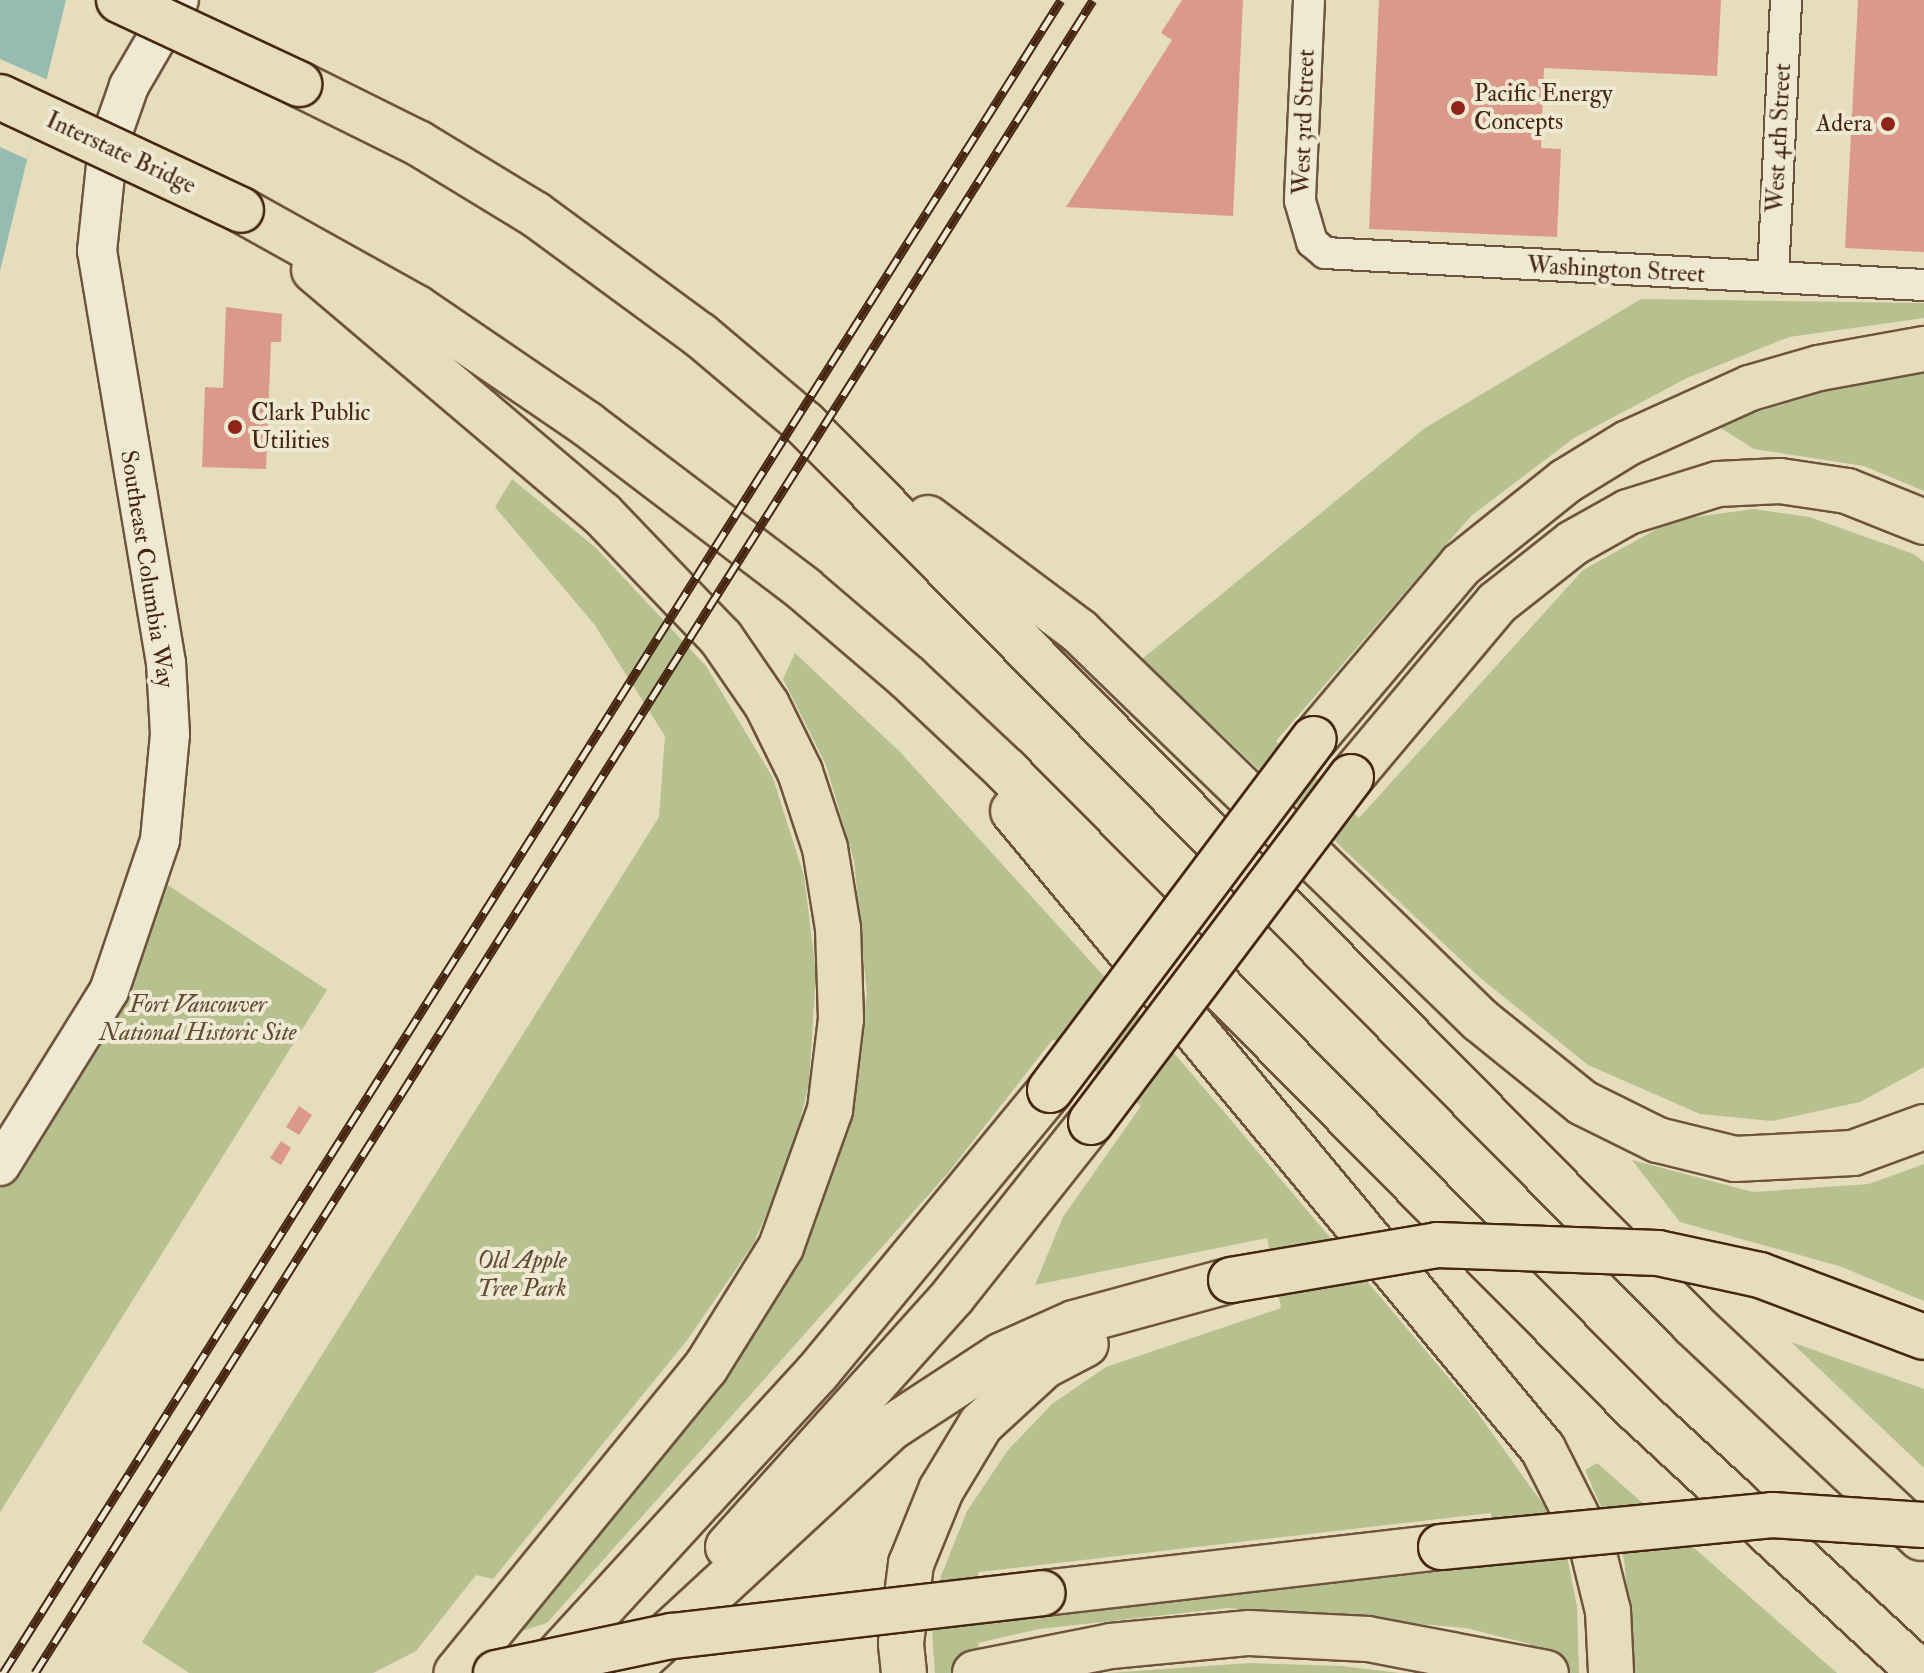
<!DOCTYPE html>
<html>
<head>
<meta charset="utf-8">
<style>
  body { margin:0 }
  #map { position:relative; width:1924px; height:1673px; overflow:hidden; background:#e6ddbd; font-family:"IM FELL Double Pica",serif }
  div>[style] { position:absolute }
  .green>* { inset:0; background:#b7c08f }
  .water>* { inset:0; background:#96bcb1 }
  .pier>* { inset:0; background:#e6ddbd }
  .building>* { inset:0; background:#db9a89 }
  .roads { filter:drop-shadow(2px 0 #6e543c) drop-shadow(-2px 0 #6e543c) drop-shadow(0 2px #6e543c) drop-shadow(0 -2px #6e543c) }
  .minor>* { height:30px; margin:-15px; padding:0 15px; transform-origin:15px; border-radius:15px; background:#efe9d4 }
  .tertiary>* { height:38px; margin:-19px; padding:0 19px; transform-origin:19px; border-radius:19px; background:#efe9d4 }
  .motorway>* { height:44px; margin:-22px; padding:0 22px; transform-origin:22px; border-radius:22px; background:#e6ddbd }
  .rail>* { height:9px; margin-top:-4.5px; transform-origin:0; background:repeating-linear-gradient(90deg,#efe9d4 0 18px,#462611 0 36px); box-sizing:border-box; border-block:2px solid #462611 }
  .bridges { filter:drop-shadow(2px 0 #462611) drop-shadow(-2px 0 #462611) drop-shadow(0 2px #462611) drop-shadow(0 -2px #462611) }
  .motorway-bridge>* { height:44px; margin:-22px; padding:0 22px; transform-origin:22px; border-radius:22px; background:#e6ddbd }
  .dots>* { width:22px; height:22px; translate:-50% -50%; box-sizing:border-box; border:4px solid #efe9d4; border-radius:50% }
  span { translate:-50% -50%; white-space:nowrap; text-align:center; line-height:1.15; -webkit-text-stroke:8px #efe9d4; paint-order:stroke }
  .poi-label { font-size:24px; color:#462611 }
  .left { translate:0 -50%; text-align:left }
  .right { translate:-100% -50%; text-align:right }
  .street-label { font-size:24px; color:#462611 }
  .park-label { font-size:24px; color:#624c30; font-style:italic }
</style>
</head>
<body>
<div id="map">
  <div class="green">
    <i style="clip-path:polygon(1641px 299px,1924px 303px,1924px 318px,1789px 337px,1687px 378px,1574px 438px,1471px 516px,1276px 741px,1359px 818px,1583px 570px,1673px 520px,1754px 509px,1809px 517px,1914px 554px,1924px 562px,1924px 1067px,1860px 1102px,1772px 1121px,1700px 1114px,1588px 1065px,1478px 976px,1142px 659px,1425px 428px)"></i>
    <i style="clip-path:polygon(1924px 368px,1924px 491px,1864px 466px,1754px 449px,1716px 425px,1889px 371px)"></i>
    <i style="clip-path:polygon(512px 479px,596px 548px,706px 666px,773px 778px,804px 876px,816px 973px,809px 1084px,791px 1157px,754px 1243px,688px 1339px,493px 1579px,476px 1575px,416px 1651px,373px 1673px,189px 1673px,142px 1642px,659px 817px,665px 736px,594px 624px,495px 507px)"></i>
    <i style="clip-path:polygon(evenodd,795px 653px,900px 752px,1181px 1061px,1474px 1408px,1545px 1507px,1567px 1557px,1577px 1606px,1579px 1673px,1522px 1673px,1530px 1644px,1466px 1628px,1228px 1608px,1039px 1629px,978px 1643px,982px 1673px,935px 1673px,932px 1630px,941px 1576px,967px 1511px,1008px 1450px,1052px 1404px,1106px 1367px,1281px 1308px,1267px 1238px,1035px 1285px,1063px 1217px,1141px 1106px,1053px 1039px,948px 1173px,547px 1623px,515px 1633px,738px 1363px,797px 1257px,854px 1095px,867px 994px,854px 861px,826px 765px,783px 679px,795px 653px,1491px 1513px,1497px 1565px,976px 1624px,978px 1572px,1491px 1513px)"></i>
    <i style="clip-path:polygon(151px 874px,327px 990px,0 1512px,0 1166px)"></i>
    <i style="clip-path:polygon(1632px 1160px,1753px 1192px,1869px 1184px,1924px 1164px,1924px 1301px,1839px 1266px,1680px 1222px)"></i>
    <i style="clip-path:polygon(1791px 1342px,1924px 1389px,1924px 1468px)"></i>
    <i style="clip-path:polygon(1597px 1463px,1837px 1673px,1635px 1673px,1624px 1559px,1585px 1470px)"></i>
    <i style="clip-path:polygon(1250px 1663px,1341px 1666px,1400px 1673px,1108px 1673px)"></i>
  </div>
  <div class="water">
    <i style="clip-path:polygon(0 0,66px 0,0 271px)"></i>
  </div>
  <div class="pier">
    <i style="clip-path:polygon(0 59px,48px 80px,27px 159px,0 147px)"></i>
  </div>
  <div class="building">
    <i style="clip-path:polygon(1182px 0,1243px 0,1233px 216px,1066px 207px,1172px 40px,1161px 33px)"></i>
    <i style="clip-path:polygon(1379px 0,1721px 0,1717px 76px,1544px 68px,1541px 148px,1561px 149px,1557px 237px,1369px 229px)"></i>
    <i style="clip-path:polygon(1858px 0,1924px 0,1924px 252px,1845px 248px)"></i>
    <i style="clip-path:polygon(226px 307px,282px 314px,281px 342px,271px 342px,266px 469px,202px 467px,205px 387px,223px 388px)"></i>
    <i style="clip-path:polygon(299px 1106px,312px 1115px,299px 1135px,286px 1127px)"></i>
    <i style="clip-path:polygon(281px 1141px,291px 1148px,281px 1165px,270px 1158px)"></i>
  </div>
  <div class="roads">
    <div class="minor">
      <i style="left:1309px;top:0;width:201px;rotate:92.6deg"></i>
      <i style="left:1300px;top:201px;width:43px;rotate:73.7deg"></i>
      <i style="left:1312px;top:242px;width:17px;rotate:40deg"></i>
      <i style="left:1325px;top:253px;width:600px;rotate:3.06deg"></i>
      <i style="left:1773px;top:277px;width:277px;rotate:-87.3deg"></i>
    </div>
    <div class="tertiary">
      <i style="left:0;top:1166px;width:206px;rotate:-58.1deg"></i>
      <i style="left:109px;top:991px;width:159px;rotate:-71.3deg"></i>
      <i style="left:160px;top:840px;width:106px;rotate:-84.6deg"></i>
      <i style="left:170px;top:734px;width:71px;rotate:-93.2deg"></i>
      <i style="left:166px;top:663px;width:418px;rotate:-99.5deg"></i>
      <i style="left:97px;top:251px;width:106px;rotate:-84deg"></i>
      <i style="left:108px;top:146px;width:64px;rotate:-70.7deg"></i>
      <i style="left:129px;top:86px;width:99px;rotate:-59.8deg"></i>
    </div>
    <div class="motorway">
      <i style="left:299px;top:84px;width:133px;rotate:26.4deg"></i>
      <i style="left:418px;top:143px;width:137px;rotate:31.3deg"></i>
      <i style="left:535px;top:214px;width:205px;rotate:36.3deg"></i>
      <i style="left:700px;top:335px;width:136px;rotate:40.2deg"></i>
      <i style="left:804px;top:423px;width:1264px;rotate:45.38deg"></i>
      <i style="left:1692px;top:1323px;width:314px;rotate:43.2deg"></i>
      <i style="left:241px;top:210px;width:201px;rotate:29.1deg"></i>
      <i style="left:417px;top:308px;width:206px;rotate:34.3deg"></i>
      <i style="left:587px;top:424px;width:273px;rotate:37.2deg"></i>
      <i style="left:804px;top:589px;width:135px;rotate:40.5deg"></i>
      <i style="left:907px;top:677px;width:136px;rotate:43.2deg"></i>
      <i style="left:1006px;top:770px;width:899px;rotate:45.41deg"></i>
      <i style="left:1637px;top:1410px;width:387px;rotate:42.8deg"></i>
      <i style="left:314px;top:270px;width:377px;rotate:40.3deg"></i>
      <i style="left:602px;top:514px;width:172px;rotate:46.2deg"></i>
      <i style="left:721px;top:638px;width:81px;rotate:55.5deg"></i>
      <i style="left:767px;top:705px;width:75px;rotate:63.8deg"></i>
      <i style="left:800px;top:772px;width:80px;rotate:71.8deg"></i>
      <i style="left:825px;top:848px;width:81px;rotate:80.8deg"></i>
      <i style="left:838px;top:928px;width:91px;rotate:88.1deg"></i>
      <i style="left:841px;top:1019px;width:92px;rotate:96.9deg"></i>
      <i style="left:830px;top:1110px;width:145px;rotate:109.7deg"></i>
      <i style="left:781px;top:1247px;width:142px;rotate:122deg"></i>
      <i style="left:706px;top:1367px;width:395px;rotate:129.2deg"></i>
      <i style="left:928px;top:518px;width:189px;rotate:36.8deg"></i>
      <i style="left:1079px;top:631px;width:559px;rotate:44.13deg"></i>
      <i style="left:1480px;top:1020px;width:132px;rotate:38.9deg"></i>
      <i style="left:1583px;top:1103px;width:84px;rotate:26.3deg"></i>
      <i style="left:1658px;top:1140px;width:79px;rotate:13.9deg"></i>
      <i style="left:1735px;top:1159px;width:118px;rotate:-2.9deg"></i>
      <i style="left:1853px;top:1153px;width:76px;rotate:-20.1deg"></i>
      <i style="left:1314px;top:739px;width:228px;rotate:-49.8deg"></i>
      <i style="left:1461px;top:565px;width:134px;rotate:-38.7deg"></i>
      <i style="left:1566px;top:481px;width:73px;rotate:-31.5deg"></i>
      <i style="left:1628px;top:443px;width:134px;rotate:-24.3deg"></i>
      <i style="left:1750px;top:388px;width:72px;rotate:-16.2deg"></i>
      <i style="left:1819px;top:368px;width:107px;rotate:-10.3deg"></i>
      <i style="left:1351px;top:777px;width:227px;rotate:-50deg"></i>
      <i style="left:1497px;top:603px;width:97px;rotate:-38.3deg"></i>
      <i style="left:1573px;top:543px;width:63px;rotate:-29.4deg"></i>
      <i style="left:1628px;top:512px;width:94px;rotate:-17.3deg"></i>
      <i style="left:1718px;top:484px;width:62px;rotate:-2.8deg"></i>
      <i style="left:1780px;top:481px;width:68px;rotate:8.5deg"></i>
      <i style="left:1847px;top:491px;width:83px;rotate:21.9deg"></i>
      <i style="left:1013px;top:811px;width:829px;rotate:50.28deg"></i>
      <i style="left:1543px;top:1449px;width:109px;rotate:63.2deg"></i>
      <i style="left:1592px;top:1546px;width:67px;rotate:76.2deg"></i>
      <i style="left:1608px;top:1611px;width:62px;rotate:87.2deg"></i>
      <i style="left:728px;top:1547px;width:337px;rotate:-48.1deg"></i>
      <i style="left:953px;top:1296px;width:222px;rotate:-51.6deg"></i>
      <i style="left:1043px;top:1593px;width:401px;rotate:-6.6deg"></i>
      <i style="left:542px;top:1673px;width:407px;rotate:-47.5deg"></i>
      <i style="left:817px;top:1373px;width:367px;rotate:-50.5deg"></i>
      <i style="left:626px;top:1673px;width:362px;rotate:-42.8deg"></i>
      <i style="left:892px;top:1427px;width:131px;rotate:-33.2deg"></i>
      <i style="left:1002px;top:1355px;width:79px;rotate:-24deg"></i>
      <i style="left:1074px;top:1323px;width:163px;rotate:-15.3deg"></i>
      <i style="left:904px;top:1673px;width:30px;rotate:-96deg"></i>
      <i style="left:901px;top:1643px;width:80px;rotate:-82.8deg"></i>
      <i style="left:911px;top:1564px;width:80px;rotate:-67.9deg"></i>
      <i style="left:941px;top:1490px;width:77px;rotate:-58.8deg"></i>
      <i style="left:981px;top:1424px;width:86px;rotate:-42.6deg"></i>
      <i style="left:1044px;top:1366px;width:47px;rotate:-27.6deg"></i>
      <i style="left:975px;top:1673px;width:139px;rotate:-11.2deg"></i>
      <i style="left:1111px;top:1646px;width:139px;rotate:-5.4deg"></i>
      <i style="left:1249px;top:1633px;width:119px;rotate:2.9deg"></i>
      <i style="left:1368px;top:1639px;width:181px;rotate:10.8deg"></i>
    </div>
  </div>
  <div class="rail">
    <i style="left:3px;top:1673px;width:1979px;rotate:-57.69deg"></i>
    <i style="left:35px;top:1673px;width:1979px;rotate:-57.69deg"></i>
  </div>
  <div class="bridges">
    <div class="motorway-bridge">
      <i style="left:119px;top:0;width:199px;rotate:25deg"></i>
      <i style="left:0;top:97px;width:266px;rotate:25.1deg"></i>
      <i style="left:1050px;top:1090px;width:439px;rotate:-53.1deg"></i>
      <i style="left:1091px;top:1122px;width:432px;rotate:-53deg"></i>
      <i style="left:1231px;top:1280px;width:209px;rotate:-9.6deg"></i>
      <i style="left:1437px;top:1245px;width:221px;rotate:2.1deg"></i>
      <i style="left:1658px;top:1253px;width:104px;rotate:12.2deg"></i>
      <i style="left:1760px;top:1275px;width:175px;rotate:20.7deg"></i>
      <i style="left:1441px;top:1547px;width:333px;rotate:-5.5deg"></i>
      <i style="left:1772px;top:1515px;width:152px;rotate:3.8deg"></i>
      <i style="left:496px;top:1673px;width:180px;rotate:-11.9deg"></i>
      <i style="left:672px;top:1636px;width:373px;rotate:-6.6deg"></i>
    </div>
  </div>
  <div class="dots">
    <i style="left:1458px;top:108px;background:#8f2418"></i>
    <i style="left:1888px;top:124px;background:#8f2418"></i>
    <i style="left:235px;top:427px;background:#8f2418"></i>
  </div>
  <div class="poi-label">
    <span class="left" style="left:1474px;top:108px">Pacific Energy<br>Concepts</span>
    <span class="right" style="left:1872px;top:124px">Adera</span>
    <span class="left" style="left:251px;top:427px">Clark Public<br>Utilities</span>
  </div>
  <div class="street-label">
    <span style="left:1304px;top:122px;rotate:-88deg">West 3rd Street</span>
    <span style="left:1779px;top:138px;rotate:-87deg">West 4th Street</span>
    <span style="left:121px;top:153px;rotate:25deg">Interstate Bridge</span>
    <span style="left:1616px;top:270px;rotate:3deg">Washington Street</span>
    <span style="left:147px;top:569px;rotate:81deg">Southeast Columbia Way</span>
  </div>
  <div class="park-label">
    <span style="left:198px;top:1019px">Fort Vancouver<br>National Historic Site</span>
    <span style="left:522px;top:1275px">Old Apple<br>Tree Park</span>
  </div>
</div>
</body>
</html>
